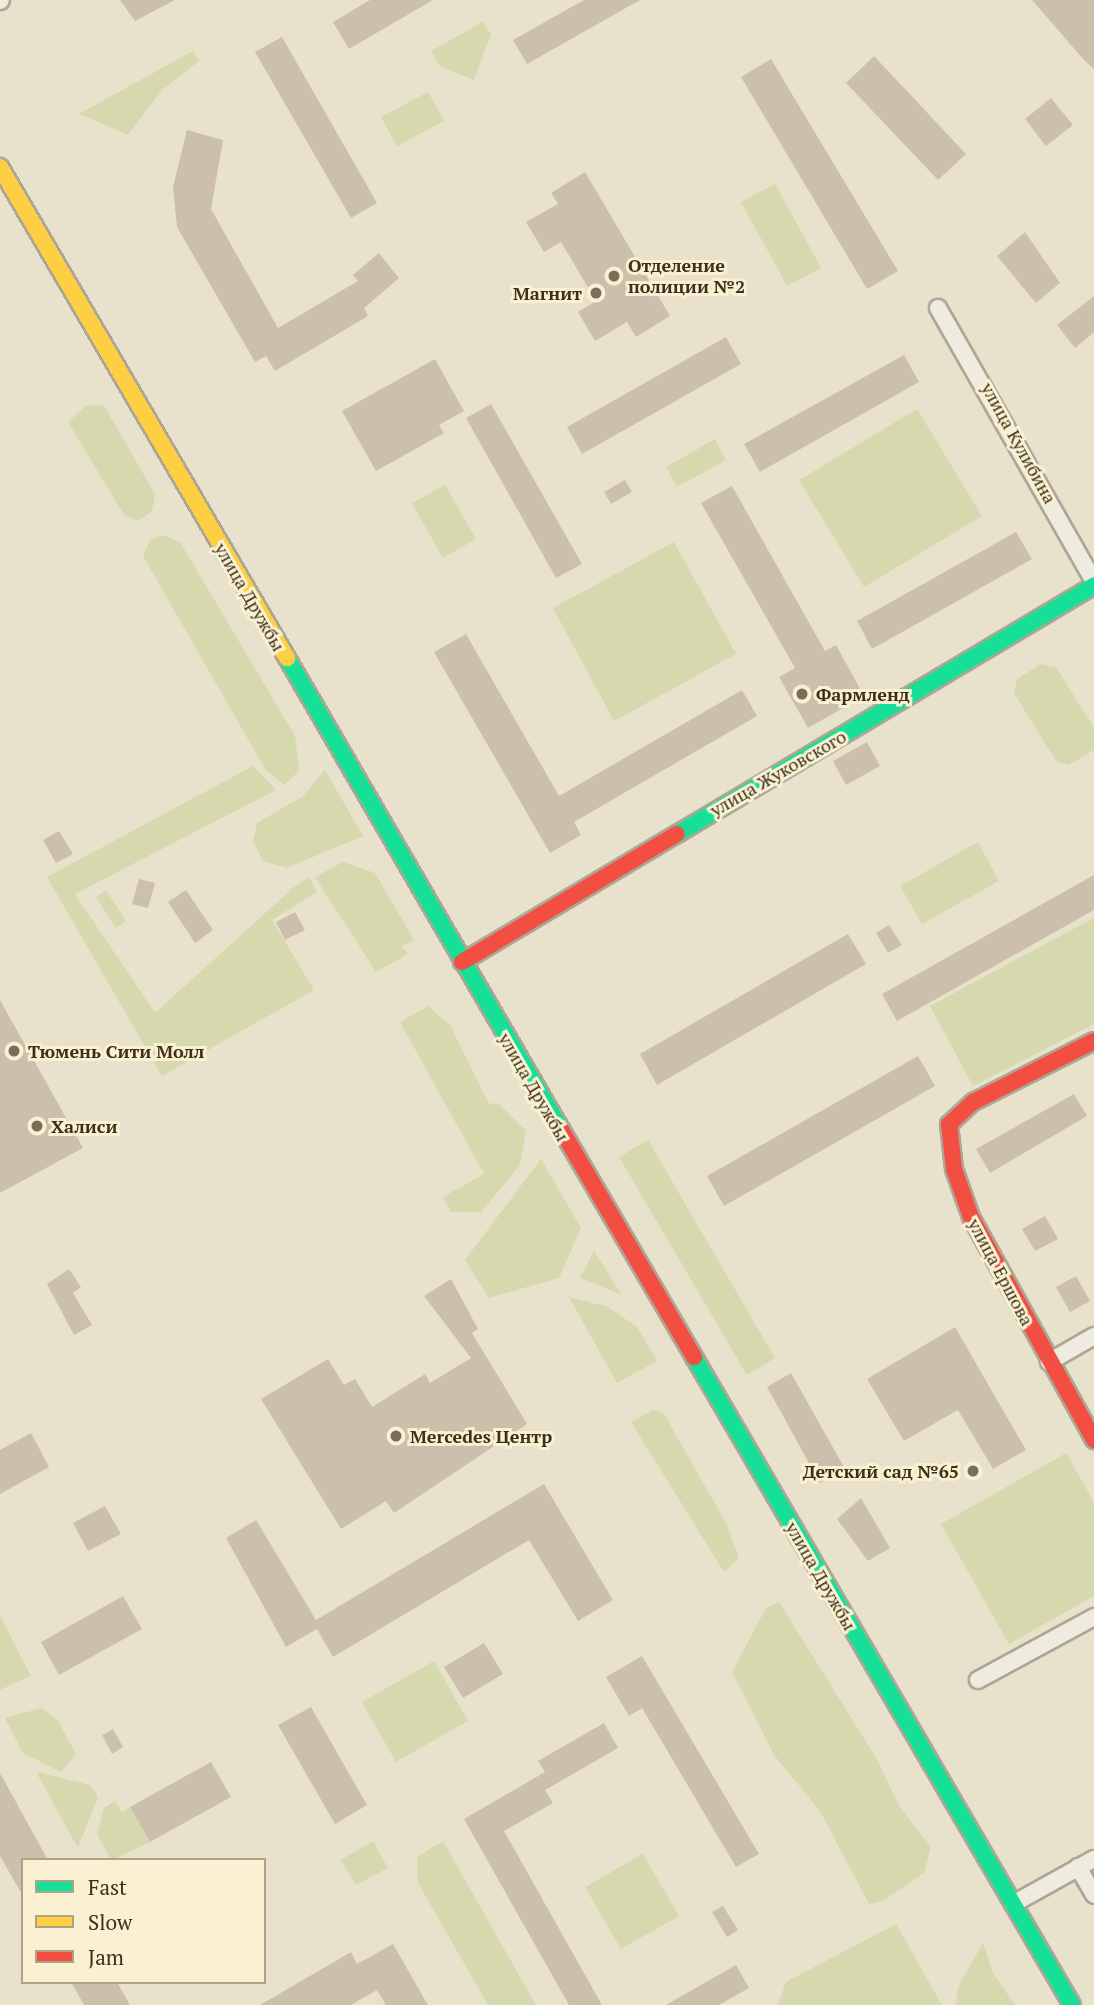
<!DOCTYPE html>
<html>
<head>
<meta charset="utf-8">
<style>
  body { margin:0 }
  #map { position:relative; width:1094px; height:2005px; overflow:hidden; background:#e8e2cc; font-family:"PT Serif",serif }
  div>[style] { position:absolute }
  .green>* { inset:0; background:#d5d9ad }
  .building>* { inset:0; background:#ccc0ad }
  .roads { filter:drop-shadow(2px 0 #ada695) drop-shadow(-2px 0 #ada695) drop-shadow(0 2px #ada695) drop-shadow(0 -2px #ada695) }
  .street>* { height:16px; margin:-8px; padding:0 8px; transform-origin:8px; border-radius:8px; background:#efebdf }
  .fast>* { height:16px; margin:-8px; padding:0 8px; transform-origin:8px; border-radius:8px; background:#16e098 }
  .slow>* { height:16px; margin:-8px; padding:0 8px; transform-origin:8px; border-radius:8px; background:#ffcf43 }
  .jam>* { height:16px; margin:-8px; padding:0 8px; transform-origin:8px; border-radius:8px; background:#f24e42 }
  .dots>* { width:19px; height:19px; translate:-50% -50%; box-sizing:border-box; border:4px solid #f9f1d2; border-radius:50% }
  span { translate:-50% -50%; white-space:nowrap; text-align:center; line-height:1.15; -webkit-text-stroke:6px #f9f1d2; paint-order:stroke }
  .poi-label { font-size:18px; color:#3d2f1c; font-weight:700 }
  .left { translate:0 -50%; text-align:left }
  .right { translate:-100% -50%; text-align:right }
  .street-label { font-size:18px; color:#3d2f1c }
  .legend { position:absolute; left:21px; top:1858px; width:245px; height:126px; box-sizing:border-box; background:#f9f1d2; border:2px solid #aea389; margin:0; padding:9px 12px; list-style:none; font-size:21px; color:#3d2f1c }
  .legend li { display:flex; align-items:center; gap:14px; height:35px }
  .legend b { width:35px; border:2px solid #aea389 }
</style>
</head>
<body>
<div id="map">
  <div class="green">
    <i style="clip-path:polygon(483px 22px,491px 34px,474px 80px,440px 66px,431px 51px)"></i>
    <i style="clip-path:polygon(193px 51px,199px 61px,162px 90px,128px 135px,79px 114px)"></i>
    <i style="clip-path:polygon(428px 92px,444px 121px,397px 146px,381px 117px)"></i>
    <i style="clip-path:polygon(775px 184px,821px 268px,787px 286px,741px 202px)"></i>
    <i style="clip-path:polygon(87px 405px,104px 406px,155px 494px,152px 511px,138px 521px,124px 515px,68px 422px)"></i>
    <i style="clip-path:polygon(917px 409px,982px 516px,864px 587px,799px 480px)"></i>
    <i style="clip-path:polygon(715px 439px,726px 460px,677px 487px,666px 467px)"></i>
    <i style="clip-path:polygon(445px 485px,476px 539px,443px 558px,412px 503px)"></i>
    <i style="clip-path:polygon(163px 535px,180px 542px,295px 736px,299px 771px,284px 785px,265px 769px,143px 556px,150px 540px)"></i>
    <i style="clip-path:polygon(674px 542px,736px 654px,614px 721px,553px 608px)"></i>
    <i style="clip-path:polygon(1041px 664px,1056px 667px,1094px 728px,1094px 750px,1069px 765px,1056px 761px,1014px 693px,1017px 679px)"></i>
    <i style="clip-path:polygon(253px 766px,276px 790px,75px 894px,155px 1013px,294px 887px,309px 877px,317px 892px,272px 920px,314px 990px,162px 1076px,47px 877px)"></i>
    <i style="clip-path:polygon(325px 770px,363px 836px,287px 868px,263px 861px,253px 841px,257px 823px,303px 796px)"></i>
    <i style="clip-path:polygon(978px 842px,999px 881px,922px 924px,900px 886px)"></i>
    <i style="clip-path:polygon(343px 862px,375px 873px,414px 940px,402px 946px,408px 954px,376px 972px,315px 877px)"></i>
    <i style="clip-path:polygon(106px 890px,126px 921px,116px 928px,96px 897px)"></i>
    <i style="clip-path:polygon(1094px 918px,1094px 1024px,973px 1086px,930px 1006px)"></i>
    <i style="clip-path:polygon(428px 1006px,450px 1025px,489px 1104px,498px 1103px,526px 1131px,520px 1165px,481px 1212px,451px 1212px,443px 1197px,484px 1174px,400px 1022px)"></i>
    <i style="clip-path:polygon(648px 1140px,775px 1358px,747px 1375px,619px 1157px)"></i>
    <i style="clip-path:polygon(541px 1159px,581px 1228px,559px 1278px,489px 1298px,465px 1260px)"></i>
    <i style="clip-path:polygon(594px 1251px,622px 1295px,580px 1278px)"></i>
    <i style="clip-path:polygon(569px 1297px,608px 1307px,637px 1327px,657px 1361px,617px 1383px)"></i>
    <i style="clip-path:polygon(653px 1410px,664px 1414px,726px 1523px,739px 1558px,724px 1572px,631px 1422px)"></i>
    <i style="clip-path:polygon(1066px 1453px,1094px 1502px,1094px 1596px,1009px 1644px,941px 1524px)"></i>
    <i style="clip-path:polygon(779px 1602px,878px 1761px,899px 1806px,931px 1847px,924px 1873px,884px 1900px,869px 1904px,820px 1811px,774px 1755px,732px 1672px,766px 1608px)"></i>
    <i style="clip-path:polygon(0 1616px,31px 1676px,0 1690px)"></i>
    <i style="clip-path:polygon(434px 1661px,468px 1721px,396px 1762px,362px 1702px)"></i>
    <i style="clip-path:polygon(42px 1708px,58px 1721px,76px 1754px,61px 1772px,23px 1753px,5px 1718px)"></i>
    <i style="clip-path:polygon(36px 1772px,90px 1785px,98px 1797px,78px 1848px)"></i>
    <i style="clip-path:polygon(115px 1801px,122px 1812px,130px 1807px,150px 1842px,112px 1860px,97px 1835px,104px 1808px)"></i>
    <i style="clip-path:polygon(373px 1841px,388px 1868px,356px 1885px,341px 1860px)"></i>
    <i style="clip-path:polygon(443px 1841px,536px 2005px,488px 2005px,418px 1883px,417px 1857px)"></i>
    <i style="clip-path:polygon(643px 1854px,679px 1916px,621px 1949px,585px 1887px)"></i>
    <i style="clip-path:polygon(896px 1924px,942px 2005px,778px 2005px,786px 1982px)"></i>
    <i style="clip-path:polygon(983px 1943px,993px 1973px,1015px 2005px,956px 2005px,958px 1987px)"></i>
  </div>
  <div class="building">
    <i style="clip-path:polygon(120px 0,175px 0,135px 21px)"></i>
    <i style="clip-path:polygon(370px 0,433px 0,349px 49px,333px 22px)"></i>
    <i style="clip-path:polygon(584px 0,640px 0,527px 64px,513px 40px)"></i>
    <i style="clip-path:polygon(1032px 0,1094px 0,1094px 69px,1084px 60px)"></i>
    <i style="clip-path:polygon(282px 37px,377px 203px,351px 218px,255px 52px)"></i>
    <i style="clip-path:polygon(874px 56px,966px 154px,938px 180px,846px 83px)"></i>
    <i style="clip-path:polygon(771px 59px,898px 271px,867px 289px,741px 77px)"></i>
    <i style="clip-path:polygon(1051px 98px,1073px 125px,1046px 146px,1025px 119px)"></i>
    <i style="clip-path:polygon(187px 130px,223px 140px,211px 209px,278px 328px,358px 281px,353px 275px,379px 253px,399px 278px,364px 308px,368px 316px,275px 371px,266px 356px,255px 362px,177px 227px,173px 187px)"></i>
    <i style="clip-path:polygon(585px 172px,670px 316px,636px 337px,627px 322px,595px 341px,578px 312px,596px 301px,561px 242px,544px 252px,526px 222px,558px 204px,551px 193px)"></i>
    <i style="clip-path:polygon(1025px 232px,1060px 283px,1036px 303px,997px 256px)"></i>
    <i style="clip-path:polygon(1094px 296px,1094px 332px,1075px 348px,1057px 325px)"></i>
    <i style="clip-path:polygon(726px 337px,741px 364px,582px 454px,567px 427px)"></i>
    <i style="clip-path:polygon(904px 355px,919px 382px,760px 472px,744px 444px)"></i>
    <i style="clip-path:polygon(435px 359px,464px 411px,439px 425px,444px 433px,376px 471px,342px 411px)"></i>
    <i style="clip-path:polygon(491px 404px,582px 564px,556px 578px,466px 418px)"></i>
    <i style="clip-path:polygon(625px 480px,632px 492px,611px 504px,604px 492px)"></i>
    <i style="clip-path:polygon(732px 486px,825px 651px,836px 645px,864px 696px,808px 728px,779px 677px,795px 668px,701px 503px)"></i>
    <i style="clip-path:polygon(1016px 532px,1032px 559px,872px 649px,857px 621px)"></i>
    <i style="clip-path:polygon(466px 634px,559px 796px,742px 690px,757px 716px,574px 822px,581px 835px,550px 853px,434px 652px)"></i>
    <i style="clip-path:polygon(867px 742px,880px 766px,846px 785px,833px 761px)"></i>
    <i style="clip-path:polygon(59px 831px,73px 854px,56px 863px,43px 840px)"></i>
    <i style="clip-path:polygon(1094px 875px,1094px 910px,897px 1021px,882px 994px)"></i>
    <i style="clip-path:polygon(139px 879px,155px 883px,148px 908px,132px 904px)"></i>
    <i style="clip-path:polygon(186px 890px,213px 930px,195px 943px,168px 902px)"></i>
    <i style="clip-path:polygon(295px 912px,305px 930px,285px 940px,276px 922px)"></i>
    <i style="clip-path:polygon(889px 925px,902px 945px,888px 953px,876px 933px)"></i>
    <i style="clip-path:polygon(848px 934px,866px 964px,657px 1085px,640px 1054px)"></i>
    <i style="clip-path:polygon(0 1000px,83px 1148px,0 1193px)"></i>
    <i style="clip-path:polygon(918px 1056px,935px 1086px,724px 1206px,707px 1176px)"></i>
    <i style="clip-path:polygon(1074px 1094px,1087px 1116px,990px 1173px,976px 1149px)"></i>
    <i style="clip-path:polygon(1045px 1216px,1058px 1239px,1035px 1251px,1022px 1229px)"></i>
    <i style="clip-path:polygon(69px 1269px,81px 1287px,73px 1293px,92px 1325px,74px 1335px,47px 1284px)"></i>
    <i style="clip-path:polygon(1076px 1276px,1090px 1301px,1070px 1312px,1056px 1287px)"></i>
    <i style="clip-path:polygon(451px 1279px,478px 1329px,472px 1333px,527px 1424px,394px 1513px,386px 1501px,341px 1529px,261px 1399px,328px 1359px,344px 1385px,355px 1379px,372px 1407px,425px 1374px,430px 1383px,471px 1358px,424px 1296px)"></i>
    <i style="clip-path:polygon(955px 1327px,1026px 1450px,993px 1469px,958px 1410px,904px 1441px,867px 1379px)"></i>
    <i style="clip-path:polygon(791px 1373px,845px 1469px,820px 1483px,767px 1387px)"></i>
    <i style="clip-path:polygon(31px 1433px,49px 1467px,0 1494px,0 1450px)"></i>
    <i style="clip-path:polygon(544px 1484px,613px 1600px,578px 1621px,529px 1540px,333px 1657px,317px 1629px,286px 1647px,226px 1538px,256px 1520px,316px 1620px)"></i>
    <i style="clip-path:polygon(861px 1498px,890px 1548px,868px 1561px,837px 1519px)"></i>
    <i style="clip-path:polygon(105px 1506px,121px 1534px,88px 1551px,73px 1523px)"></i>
    <i style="clip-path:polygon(123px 1596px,142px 1629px,59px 1675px,41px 1642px)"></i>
    <i style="clip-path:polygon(484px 1643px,503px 1674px,463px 1698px,444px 1667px)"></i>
    <i style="clip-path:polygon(642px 1656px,759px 1854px,736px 1867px,642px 1708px,629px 1716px,606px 1677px)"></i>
    <i style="clip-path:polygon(311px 1707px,367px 1805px,335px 1824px,278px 1725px)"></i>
    <i style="clip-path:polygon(604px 1723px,618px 1748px,545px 1790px,553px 1803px,504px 1831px,602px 2005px,569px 2005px,464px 1819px,545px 1772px,538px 1761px)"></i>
    <i style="clip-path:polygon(113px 1729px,123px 1747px,112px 1754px,102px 1735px)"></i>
    <i style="clip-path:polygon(211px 1762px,231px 1797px,150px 1842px,130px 1807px)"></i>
    <i style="clip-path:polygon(0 1773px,48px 1860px,23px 1860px,23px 1896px,0 1856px)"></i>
    <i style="clip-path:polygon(723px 1906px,738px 1930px,727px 1937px,712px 1912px)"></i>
    <i style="clip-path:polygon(393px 1944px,428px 2005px,386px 2005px,377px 1990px,351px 2005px,260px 2005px,351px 1952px,357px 1964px)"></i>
    <i style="clip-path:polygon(736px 1965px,749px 1988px,719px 2005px,666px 2005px)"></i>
    <i style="clip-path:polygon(71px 1982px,117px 1982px,130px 2005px,84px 2005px)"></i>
  </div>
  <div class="roads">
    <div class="street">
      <i style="left:0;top:1px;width:1px;rotate:-45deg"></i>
      <i style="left:938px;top:308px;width:315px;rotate:60.3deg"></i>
      <i style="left:1049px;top:1362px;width:52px;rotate:-30deg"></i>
      <i style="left:978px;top:1680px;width:132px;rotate:-28.5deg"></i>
      <i style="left:1078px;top:1867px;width:32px;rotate:60deg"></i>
      <i style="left:1013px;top:1904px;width:93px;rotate:-29.1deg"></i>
    </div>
    <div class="fast">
      <i style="left:287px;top:658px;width:547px;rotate:59.83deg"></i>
      <i style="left:677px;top:834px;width:486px;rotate:-30.8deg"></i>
      <i style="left:694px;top:1357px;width:750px;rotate:59.74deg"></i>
    </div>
    <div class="slow">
      <i style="left:0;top:167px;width:569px;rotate:59.69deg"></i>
    </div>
    <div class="jam">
      <i style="left:462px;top:962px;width:250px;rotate:-30.8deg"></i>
      <i style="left:1094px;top:1041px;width:136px;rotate:153.2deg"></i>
      <i style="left:973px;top:1102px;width:33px;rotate:137deg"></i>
      <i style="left:949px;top:1124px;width:45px;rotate:83.7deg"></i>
      <i style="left:954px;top:1169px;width:51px;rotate:70.5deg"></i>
      <i style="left:971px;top:1217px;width:255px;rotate:61.1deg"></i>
      <i style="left:562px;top:1131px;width:262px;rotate:59.7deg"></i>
    </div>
  </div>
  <div class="dots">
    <i style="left:614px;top:276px;background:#796e5a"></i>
    <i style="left:596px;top:293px;background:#796e5a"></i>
    <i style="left:802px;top:694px;background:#796e5a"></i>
    <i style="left:14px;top:1051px;background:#796e5a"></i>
    <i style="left:37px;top:1126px;background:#796e5a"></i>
    <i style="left:396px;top:1436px;background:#796e5a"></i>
    <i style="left:973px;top:1471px;background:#796e5a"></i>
  </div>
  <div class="poi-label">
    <span class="left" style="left:628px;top:276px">Отделение<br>полиции №2</span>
    <span class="right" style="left:582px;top:293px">Магнит</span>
    <span class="left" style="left:816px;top:694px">Фармленд</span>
    <span class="left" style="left:28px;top:1051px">Тюмень Сити Молл</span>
    <span class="left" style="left:51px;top:1126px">Халиси</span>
    <span class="left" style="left:410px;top:1436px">Mercedes Центр</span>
    <span class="right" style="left:959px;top:1471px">Детский сад №65</span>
  </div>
  <div class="street-label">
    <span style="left:1019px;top:443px;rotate:61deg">улица Кулибина</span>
    <span style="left:250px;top:597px;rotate:60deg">улица Дружбы</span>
    <span style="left:778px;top:773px;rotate:-30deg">улица Жуковского</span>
    <span style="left:534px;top:1087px;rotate:60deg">улица Дружбы</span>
    <span style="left:1001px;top:1272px;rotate:62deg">улица Ершова</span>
    <span style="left:821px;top:1576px;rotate:60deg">улица Дружбы</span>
  </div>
  <ul class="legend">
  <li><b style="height:9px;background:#16e098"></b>Fast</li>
  <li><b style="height:9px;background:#ffcf43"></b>Slow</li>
  <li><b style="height:9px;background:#f24e42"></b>Jam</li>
  </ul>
</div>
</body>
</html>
